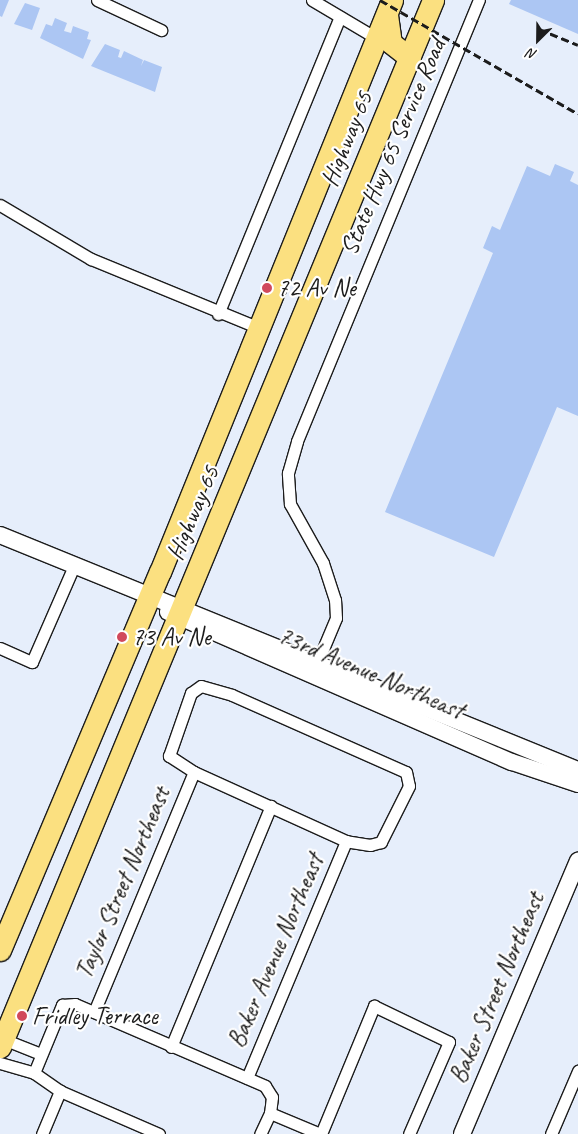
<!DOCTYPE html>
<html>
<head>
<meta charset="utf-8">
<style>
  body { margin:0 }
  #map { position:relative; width:578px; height:1134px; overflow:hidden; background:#e6eefb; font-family:Caveat,sans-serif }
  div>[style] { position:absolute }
  .building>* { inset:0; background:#acc6f3 }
  .roads { filter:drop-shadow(1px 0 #1c1c1c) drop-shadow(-1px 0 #1c1c1c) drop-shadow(0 1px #1c1c1c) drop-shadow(0 -1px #1c1c1c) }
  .street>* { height:11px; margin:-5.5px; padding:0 5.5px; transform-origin:5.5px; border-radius:5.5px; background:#fff }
  .secondary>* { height:16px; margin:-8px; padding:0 8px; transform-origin:8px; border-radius:8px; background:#fff }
  .highway>* { height:21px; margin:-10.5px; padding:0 10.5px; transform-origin:10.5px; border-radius:10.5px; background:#fbe080 }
  .rail>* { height:3px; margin-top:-1.5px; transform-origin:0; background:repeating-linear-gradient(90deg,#1c1c1c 0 8px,transparent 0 12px) }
  .dots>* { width:14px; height:14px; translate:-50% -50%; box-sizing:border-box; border:2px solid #fff; border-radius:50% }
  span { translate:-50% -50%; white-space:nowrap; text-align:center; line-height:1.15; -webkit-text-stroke:4.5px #fff; paint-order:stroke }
  .street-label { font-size:25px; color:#1c1c1c }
  .poi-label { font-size:25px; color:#1c1c1c }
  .left { translate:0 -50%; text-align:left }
  .north { position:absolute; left:513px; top:15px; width:50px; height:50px; -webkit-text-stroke:4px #fff; paint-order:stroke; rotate:203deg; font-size:14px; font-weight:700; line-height:20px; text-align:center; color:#1c1c1c }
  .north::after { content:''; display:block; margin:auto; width:18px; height:22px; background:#1c1c1c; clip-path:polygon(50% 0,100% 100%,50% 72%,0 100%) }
</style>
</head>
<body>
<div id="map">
  <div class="building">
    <i style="clip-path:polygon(0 0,9px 0,2px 17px,0 16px)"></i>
    <i style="clip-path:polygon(511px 0,578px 0,578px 34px,509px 4px)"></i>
    <i style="clip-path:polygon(25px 3px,40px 8px,32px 30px,14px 24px)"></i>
    <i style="clip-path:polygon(55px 18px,67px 23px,64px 31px,71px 33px,73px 26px,89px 32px,87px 39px,91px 40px,83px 59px,40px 38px,46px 24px,52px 26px)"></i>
    <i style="clip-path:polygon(105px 44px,120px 50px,118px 57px,121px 58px,124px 51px,143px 60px,141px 66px,144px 60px,162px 67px,155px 92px,91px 66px)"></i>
    <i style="clip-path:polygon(555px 164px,574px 172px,570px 181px,578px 185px,578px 416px,557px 407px,494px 557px,385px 512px,493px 253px,483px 248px,492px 226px,500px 230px,527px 166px,550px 176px)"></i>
  </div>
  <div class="roads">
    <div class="street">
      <i style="left:97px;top:0;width:71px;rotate:25.1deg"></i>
      <i style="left:312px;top:0;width:74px;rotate:30.7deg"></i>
      <i style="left:0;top:205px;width:106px;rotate:30.7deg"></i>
      <i style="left:91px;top:259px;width:182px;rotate:22.3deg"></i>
      <i style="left:218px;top:314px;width:321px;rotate:-67.7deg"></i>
      <i style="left:0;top:648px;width:35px;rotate:24deg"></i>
      <i style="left:32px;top:662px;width:105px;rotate:-66.4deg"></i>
      <i style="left:315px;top:668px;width:54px;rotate:-67.2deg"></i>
      <i style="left:336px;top:618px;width:18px;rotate:-93deg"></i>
      <i style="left:335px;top:600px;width:39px;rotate:-108deg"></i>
      <i style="left:323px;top:563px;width:68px;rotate:-119.2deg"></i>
      <i style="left:290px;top:504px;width:31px;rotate:-94deg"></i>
      <i style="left:288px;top:473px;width:33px;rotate:-74deg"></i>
      <i style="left:297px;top:441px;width:477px;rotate:-67.6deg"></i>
      <i style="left:201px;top:686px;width:32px;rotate:16deg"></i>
      <i style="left:232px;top:695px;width:190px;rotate:23.9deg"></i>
      <i style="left:406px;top:772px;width:14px;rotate:78deg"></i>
      <i style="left:409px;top:786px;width:63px;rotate:116.6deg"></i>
      <i style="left:381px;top:842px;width:11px;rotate:165deg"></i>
      <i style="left:370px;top:845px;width:24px;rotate:-171deg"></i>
      <i style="left:346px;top:841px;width:167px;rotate:-155.6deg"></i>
      <i style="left:194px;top:772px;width:30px;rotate:-147deg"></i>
      <i style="left:169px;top:756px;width:67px;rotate:-70.8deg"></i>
      <i style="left:191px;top:693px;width:12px;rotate:-35deg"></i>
      <i style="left:94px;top:1012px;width:260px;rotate:-67.4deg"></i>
      <i style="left:3px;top:1039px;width:41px;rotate:21.5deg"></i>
      <i style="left:171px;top:1047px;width:261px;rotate:-67.5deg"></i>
      <i style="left:0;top:1063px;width:35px;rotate:16deg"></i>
      <i style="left:247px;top:1078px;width:257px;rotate:-67.3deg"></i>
      <i style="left:270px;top:1113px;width:54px;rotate:22.8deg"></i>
      <i style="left:42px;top:1134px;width:47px;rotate:-67.3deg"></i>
      <i style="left:159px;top:1134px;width:108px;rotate:-156.5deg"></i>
      <i style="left:60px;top:1091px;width:32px;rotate:-145deg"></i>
      <i style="left:34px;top:1073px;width:74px;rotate:-67.6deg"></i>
      <i style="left:62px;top:1005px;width:13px;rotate:-4deg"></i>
      <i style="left:75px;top:1004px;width:207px;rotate:23.3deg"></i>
      <i style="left:265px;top:1086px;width:13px;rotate:58deg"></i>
      <i style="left:272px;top:1097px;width:16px;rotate:97deg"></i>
      <i style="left:270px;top:1113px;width:23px;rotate:115deg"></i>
      <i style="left:321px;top:1134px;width:139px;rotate:-67.5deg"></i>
      <i style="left:374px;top:1006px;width:83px;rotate:25.6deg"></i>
      <i style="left:449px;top:1042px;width:100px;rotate:113.5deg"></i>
      <i style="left:551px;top:1134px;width:69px;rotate:-66.8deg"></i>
    </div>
    <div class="secondary">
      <i style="left:0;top:535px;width:624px;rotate:22.13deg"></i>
      <i style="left:168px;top:612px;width:375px;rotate:23.6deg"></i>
      <i style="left:512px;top:762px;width:70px;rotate:18.4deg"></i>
      <i style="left:462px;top:1134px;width:297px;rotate:-67deg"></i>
    </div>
    <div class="highway">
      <i style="left:387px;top:15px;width:28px;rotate:82deg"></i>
      <i style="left:391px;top:43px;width:24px;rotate:38deg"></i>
      <i style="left:0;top:950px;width:410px;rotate:-67.1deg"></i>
      <i style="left:160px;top:572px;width:617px;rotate:-67.92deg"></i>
      <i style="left:0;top:1047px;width:1133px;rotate:-67.53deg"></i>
    </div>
  </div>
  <div class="rail">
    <i style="left:380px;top:0;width:228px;rotate:29.9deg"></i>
    <i style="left:539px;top:29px;width:42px;rotate:22.3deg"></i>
  </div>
  <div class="dots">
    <i style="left:267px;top:288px;background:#d1495b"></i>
    <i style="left:122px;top:637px;background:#d1495b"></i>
    <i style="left:22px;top:1016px;background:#d1495b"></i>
  </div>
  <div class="street-label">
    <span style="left:347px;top:139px;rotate:-68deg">Highway 65</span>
    <span style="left:393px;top:147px;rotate:-67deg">State Hwy 65 Service Road</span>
    <span style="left:193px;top:513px;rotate:-67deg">Highway 65</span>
    <span style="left:371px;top:673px;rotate:23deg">73rd Avenue Northeast</span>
    <span style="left:123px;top:883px;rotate:-67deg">Taylor Street Northeast</span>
    <span style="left:276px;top:951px;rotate:-67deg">Baker Avenue Northeast</span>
    <span style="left:497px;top:988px;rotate:-67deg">Baker Street Northeast</span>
  </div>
  <div class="poi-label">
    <span class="left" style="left:277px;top:288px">72 Av Ne</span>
    <span class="left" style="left:132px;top:637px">73 Av Ne</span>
    <span class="left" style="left:32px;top:1016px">Fridley Terrace</span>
  </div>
  <div class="north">N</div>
</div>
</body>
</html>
